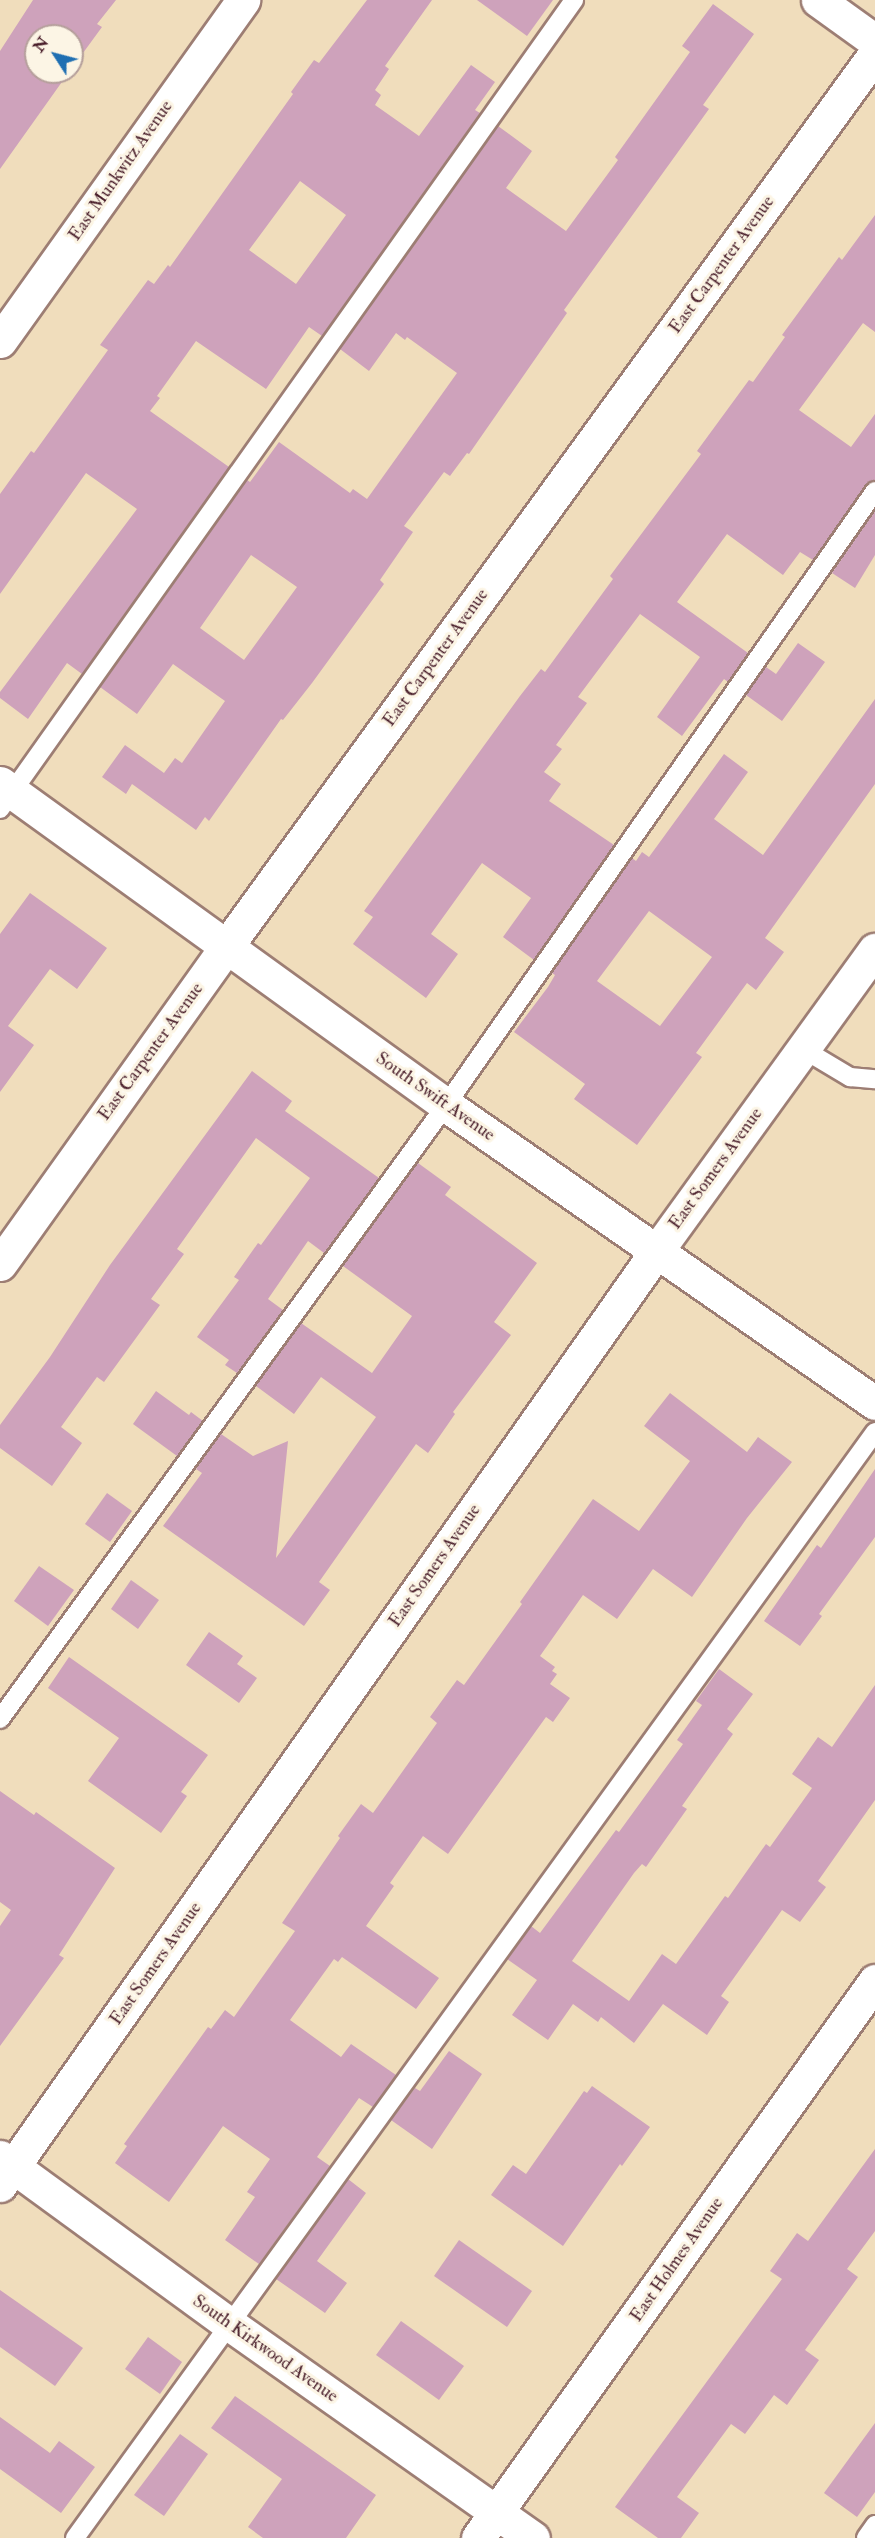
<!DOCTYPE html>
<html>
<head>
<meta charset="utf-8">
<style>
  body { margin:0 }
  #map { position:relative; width:875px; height:2538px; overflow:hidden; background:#f0ddbc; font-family:"IM FELL Double Pica",serif }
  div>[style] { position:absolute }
  .building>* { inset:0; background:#cea2bb }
  .roads { filter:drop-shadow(2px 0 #9d7e74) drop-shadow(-2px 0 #9d7e74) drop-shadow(0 2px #9d7e74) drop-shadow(0 -2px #9d7e74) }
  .service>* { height:18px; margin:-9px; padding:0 9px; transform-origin:9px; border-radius:9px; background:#fff }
  .minor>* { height:33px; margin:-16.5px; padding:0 16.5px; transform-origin:16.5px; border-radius:16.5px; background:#fff }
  span { translate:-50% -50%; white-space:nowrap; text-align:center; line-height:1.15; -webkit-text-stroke:6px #fcf5e5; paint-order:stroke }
  .street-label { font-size:18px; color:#4a1f2b }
  .north { position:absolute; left:24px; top:24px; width:60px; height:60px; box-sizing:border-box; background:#fcf5e5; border:2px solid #b59f9b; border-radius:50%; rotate:306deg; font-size:16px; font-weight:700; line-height:24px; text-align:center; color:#4a1f2b }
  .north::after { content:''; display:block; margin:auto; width:21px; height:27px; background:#1f6fb2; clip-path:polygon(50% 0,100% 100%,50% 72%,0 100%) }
</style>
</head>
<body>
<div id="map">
  <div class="building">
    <i style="clip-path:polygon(33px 0,116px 0,97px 24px,102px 27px,72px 68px,72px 36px,36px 36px,36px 72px,69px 72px,0 169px,0 51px)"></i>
    <i style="clip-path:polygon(evenodd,367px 0,432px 0,385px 66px,389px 69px,375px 90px,381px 95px,375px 105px,419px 136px,471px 65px,495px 82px,475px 110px,480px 113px,322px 336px,309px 327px,266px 389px,196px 341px,157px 396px,160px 398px,150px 411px,229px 467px,82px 674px,67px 663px,28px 719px,0 698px,0 692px,137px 509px,86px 473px,0 594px,0 494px,31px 451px,34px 453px,108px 350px,100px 345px,148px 280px,154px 284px,168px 265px,170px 267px,293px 94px,291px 92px,314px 60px,319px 63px,367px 0,300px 181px,346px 215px,296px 284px,249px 250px,300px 181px)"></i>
    <i style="clip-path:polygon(477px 0,553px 0,527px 36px)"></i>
    <i style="clip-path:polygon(evenodd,713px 4px,754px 34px,703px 105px,709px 109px,564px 310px,567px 313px,469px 454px,467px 453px,450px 476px,444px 472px,404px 526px,413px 532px,380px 580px,384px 584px,312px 683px,283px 720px,281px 719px,209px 821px,205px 817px,196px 830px,132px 784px,126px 794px,102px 777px,125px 745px,164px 773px,175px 758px,182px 763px,225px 701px,173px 664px,137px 714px,100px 687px,247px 480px,250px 482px,279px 442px,350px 493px,353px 489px,367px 499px,457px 373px,407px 337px,405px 340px,396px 333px,369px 371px,340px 349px,498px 126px,532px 151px,506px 188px,566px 231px,618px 160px,615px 157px,690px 52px,682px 46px,713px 4px,251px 555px,297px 587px,244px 660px,200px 628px,251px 555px)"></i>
    <i style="clip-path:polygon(875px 215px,875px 332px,863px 323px,799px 410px,851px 447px,875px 414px,875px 480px,866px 485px,813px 560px,800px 552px,783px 575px,727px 534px,677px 602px,748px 653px,728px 682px,724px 679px,682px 736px,657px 717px,700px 657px,640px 614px,578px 697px,587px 703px,556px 745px,562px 749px,544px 772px,561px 784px,549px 801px,614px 845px,534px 960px,503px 937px,531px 898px,482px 863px,431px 934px,458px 954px,426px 998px,353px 944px,373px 917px,364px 911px,520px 696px,541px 669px,545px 672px,613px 579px,610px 576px,701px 454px,697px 451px,749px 380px,753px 382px,785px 337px,782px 335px,839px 257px,842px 260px)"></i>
    <i style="clip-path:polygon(875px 511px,875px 555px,855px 588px,832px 573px)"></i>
    <i style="clip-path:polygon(798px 643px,825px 662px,782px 721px,746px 695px,766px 667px,776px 674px)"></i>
    <i style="clip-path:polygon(evenodd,875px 699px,875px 784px,765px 938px,784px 952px,756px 990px,747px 983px,696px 1053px,702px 1057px,637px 1145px,574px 1099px,585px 1084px,514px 1032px,548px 987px,555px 975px,552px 973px,632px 858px,636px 861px,642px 852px,649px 857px,724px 754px,748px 772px,714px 819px,763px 855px,875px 699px,649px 911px,712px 957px,660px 1026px,597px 981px,649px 911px)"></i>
    <i style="clip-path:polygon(30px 893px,107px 948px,77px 989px,50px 969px,8px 1026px,34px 1045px,0 1092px,0 934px)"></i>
    <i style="clip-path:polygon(252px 1071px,292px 1101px,285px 1111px,379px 1178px,324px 1253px,308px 1241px,268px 1299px,283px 1310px,237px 1373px,225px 1365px,229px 1360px,197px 1337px,239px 1280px,234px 1277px,258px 1243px,261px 1245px,310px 1178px,256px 1138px,177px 1249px,184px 1254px,151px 1299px,160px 1305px,104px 1382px,97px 1377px,61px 1427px,82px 1443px,52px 1486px,0 1448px,0 1425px,50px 1357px,110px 1265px)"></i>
    <i style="clip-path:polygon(418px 1163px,451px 1187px,445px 1195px,537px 1263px,494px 1322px,511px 1335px,453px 1412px,455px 1414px,428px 1453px,416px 1444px,319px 1582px,330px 1590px,304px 1626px,163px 1526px,202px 1473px,196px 1469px,221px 1434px,253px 1456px,288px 1441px,276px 1558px,376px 1417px,321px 1377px,294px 1414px,256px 1386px,301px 1323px,372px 1373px,412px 1316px,343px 1266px)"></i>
    <i style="clip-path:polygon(156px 1391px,189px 1415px,191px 1412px,203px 1421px,177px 1456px,133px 1424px)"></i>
    <i style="clip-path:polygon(670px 1393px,747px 1452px,758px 1437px,792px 1462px,747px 1518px,692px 1597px,653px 1569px,617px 1619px,583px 1595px,540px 1656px,555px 1667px,552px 1671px,557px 1674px,550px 1684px,570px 1698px,553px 1722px,546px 1717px,448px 1854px,423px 1836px,390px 1883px,394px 1886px,366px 1926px,439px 1978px,416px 2009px,342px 1957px,338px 1962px,334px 1959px,290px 2020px,341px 2057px,351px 2044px,396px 2075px,373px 2107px,359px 2098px,317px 2157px,330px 2166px,259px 2264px,225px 2240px,255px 2197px,247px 2192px,270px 2159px,223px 2126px,169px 2202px,115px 2163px,127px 2146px,124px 2144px,208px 2027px,211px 2029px,225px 2010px,234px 2017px,295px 1931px,282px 1923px,340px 1838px,338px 1836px,361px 1804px,373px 1813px,437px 1723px,430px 1717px,457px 1680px,464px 1685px,522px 1604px,520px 1602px,593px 1499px,639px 1531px,690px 1461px,644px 1426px)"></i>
    <i style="clip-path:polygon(875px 1469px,875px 1537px,819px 1614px,822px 1616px,800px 1646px,764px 1621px,817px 1545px,821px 1548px)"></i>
    <i style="clip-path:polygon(107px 1493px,132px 1511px,110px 1542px,85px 1524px)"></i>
    <i style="clip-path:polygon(39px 1566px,74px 1590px,48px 1626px,14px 1601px)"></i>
    <i style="clip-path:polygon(131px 1580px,159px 1600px,138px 1629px,111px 1609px)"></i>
    <i style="clip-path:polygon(209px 1632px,243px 1656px,237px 1664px,257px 1678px,239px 1703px,186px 1665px)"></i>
    <i style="clip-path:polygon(69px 1657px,208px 1755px,181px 1792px,187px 1796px,161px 1833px,88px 1781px,119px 1738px,48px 1688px)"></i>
    <i style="clip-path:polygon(719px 1669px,753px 1694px,727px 1729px,733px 1734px,682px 1806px,687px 1809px,646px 1867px,642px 1864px,634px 1873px,572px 1961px,629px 2001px,662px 1954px,676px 1964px,725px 1896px,728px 1898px,766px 1844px,770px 1847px,812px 1788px,792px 1774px,818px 1737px,832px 1747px,875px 1685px,875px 1800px,818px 1881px,826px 1887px,800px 1922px,782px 1910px,721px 1996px,729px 2002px,707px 2035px,663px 2004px,634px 2043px,601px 2017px,598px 2022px,573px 2004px,548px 2040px,512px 2015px,537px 1980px,507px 1959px,531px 1926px,540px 1933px,616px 1830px,619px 1832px,683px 1744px,677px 1740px,702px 1705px,696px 1701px)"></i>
    <i style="clip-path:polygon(0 1791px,34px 1815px,36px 1812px,115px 1868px,59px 1955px,64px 1958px,0 2046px,0 1926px,11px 1910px,0 1902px)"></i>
    <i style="clip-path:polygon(449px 2051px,482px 2074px,432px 2149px,391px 2120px,415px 2088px,420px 2091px)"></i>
    <i style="clip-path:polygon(592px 2086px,650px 2127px,622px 2166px,620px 2164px,563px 2246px,491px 2195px,513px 2165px,526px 2174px,584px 2091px,587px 2093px)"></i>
    <i style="clip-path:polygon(875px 2149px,875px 2231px,847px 2269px,858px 2277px,805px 2350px,819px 2360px,787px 2405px,774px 2395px,745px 2434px,731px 2424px,677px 2497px,699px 2513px,681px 2538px,658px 2538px,615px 2507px,782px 2279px,770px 2271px,797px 2233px,808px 2241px)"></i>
    <i style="clip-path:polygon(348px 2179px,366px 2193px,317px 2261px,347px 2283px,325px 2313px,276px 2279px)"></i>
    <i style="clip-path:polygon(459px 2240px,532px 2291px,507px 2327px,434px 2276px)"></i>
    <i style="clip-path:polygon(0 2290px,83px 2348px,55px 2386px,0 2347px)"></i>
    <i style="clip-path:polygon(401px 2321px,464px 2366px,439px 2400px,376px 2355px)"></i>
    <i style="clip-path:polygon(148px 2337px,182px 2362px,160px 2394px,125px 2369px)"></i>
    <i style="clip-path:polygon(235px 2396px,376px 2495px,346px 2538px,263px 2538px,248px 2527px,282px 2479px,211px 2428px)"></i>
    <i style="clip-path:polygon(0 2417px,50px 2453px,59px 2441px,95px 2467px,61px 2513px,0 2469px)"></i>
    <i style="clip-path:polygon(875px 2423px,875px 2492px,857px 2517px,824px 2493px)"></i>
    <i style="clip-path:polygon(180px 2434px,208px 2454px,164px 2516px,134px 2495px)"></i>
  </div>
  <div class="roads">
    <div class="service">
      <i style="left:0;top:809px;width:992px;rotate:-54.64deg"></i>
      <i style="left:803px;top:1049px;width:55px;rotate:30.8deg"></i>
      <i style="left:850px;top:1077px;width:25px;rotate:5deg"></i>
      <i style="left:0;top:1719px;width:759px;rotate:-54.01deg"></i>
      <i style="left:446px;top:1105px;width:749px;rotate:-55.06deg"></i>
      <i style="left:75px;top:2538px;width:1365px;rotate:-54.12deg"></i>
      <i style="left:866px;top:2538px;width:16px;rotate:-55deg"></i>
    </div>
    <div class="minor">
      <i style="left:818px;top:0;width:70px;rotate:35.7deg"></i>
      <i style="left:0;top:341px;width:419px;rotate:-54.5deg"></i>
      <i style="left:0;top:783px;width:550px;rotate:35.83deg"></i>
      <i style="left:446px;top:1105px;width:522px;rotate:34.79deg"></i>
      <i style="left:0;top:1264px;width:389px;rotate:-54.5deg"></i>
      <i style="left:226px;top:947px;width:1104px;rotate:-53.99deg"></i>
      <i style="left:0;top:2157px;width:282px;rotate:36.1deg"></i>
      <i style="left:228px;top:2323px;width:373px;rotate:35.2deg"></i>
      <i style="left:0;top:2185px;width:1141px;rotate:-54.89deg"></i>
      <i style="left:656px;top:1252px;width:373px;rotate:-54.1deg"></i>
      <i style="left:478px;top:2538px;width:684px;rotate:-54.52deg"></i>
    </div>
  </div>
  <div class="street-label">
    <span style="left:121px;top:171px;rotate:-55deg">East Munkwitz Avenue</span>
    <span style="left:722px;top:265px;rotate:-54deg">East Carpenter Avenue</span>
    <span style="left:436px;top:658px;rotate:-54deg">East Carpenter Avenue</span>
    <span style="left:151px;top:1052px;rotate:-54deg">East Carpenter Avenue</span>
    <span style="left:435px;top:1097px;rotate:35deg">South Swift Avenue</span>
    <span style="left:716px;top:1169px;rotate:-54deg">East Somers Avenue</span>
    <span style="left:435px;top:1566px;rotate:-55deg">East Somers Avenue</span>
    <span style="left:156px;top:1964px;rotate:-55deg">East Somers Avenue</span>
    <span style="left:677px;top:2260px;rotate:-55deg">East Holmes Avenue</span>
    <span style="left:265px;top:2349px;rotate:35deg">South Kirkwood Avenue</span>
  </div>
  <div class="north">N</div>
</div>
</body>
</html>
